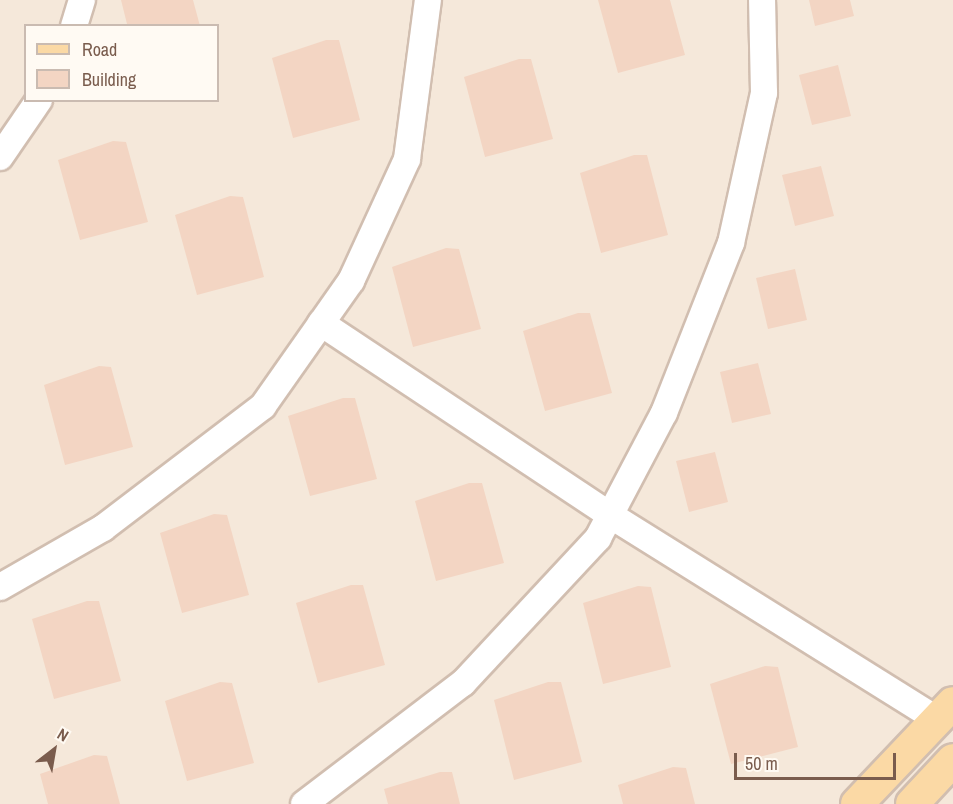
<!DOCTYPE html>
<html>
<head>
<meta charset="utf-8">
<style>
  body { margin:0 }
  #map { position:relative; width:953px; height:804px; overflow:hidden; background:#fdf6ec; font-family:"Archivo Narrow",sans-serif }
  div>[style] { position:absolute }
  .residential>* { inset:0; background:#f5e8da }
  .building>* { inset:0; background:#f3d5c3 }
  .roads { filter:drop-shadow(2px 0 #d1beb0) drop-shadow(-2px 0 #d1beb0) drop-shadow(0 2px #d1beb0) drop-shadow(0 -2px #d1beb0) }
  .minor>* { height:26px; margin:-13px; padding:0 13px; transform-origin:13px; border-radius:13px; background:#fff }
  .major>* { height:32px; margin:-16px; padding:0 16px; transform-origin:16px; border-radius:16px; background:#fbd9a5 }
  span { translate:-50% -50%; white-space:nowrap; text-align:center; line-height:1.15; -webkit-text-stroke:4.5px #fffaf3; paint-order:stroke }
  .legend { position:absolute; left:24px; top:24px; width:195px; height:78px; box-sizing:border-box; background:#fffaf3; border:2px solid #cabbb1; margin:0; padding:8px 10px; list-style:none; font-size:18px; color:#7a5c4d }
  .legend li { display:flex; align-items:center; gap:12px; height:30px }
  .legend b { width:30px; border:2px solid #cabbb1 }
  .north { position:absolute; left:24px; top:720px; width:60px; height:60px; -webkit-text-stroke:4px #fffaf3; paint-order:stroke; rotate:31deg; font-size:16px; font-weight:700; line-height:24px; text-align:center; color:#7a5c4d }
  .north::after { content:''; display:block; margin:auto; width:21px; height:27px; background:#7a5c4d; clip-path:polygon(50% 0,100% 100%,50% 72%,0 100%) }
  .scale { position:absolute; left:734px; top:753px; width:162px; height:27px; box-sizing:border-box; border:3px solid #7a5c4d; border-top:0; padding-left:8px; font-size:18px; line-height:21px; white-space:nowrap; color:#7a5c4d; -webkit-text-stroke:4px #fffaf3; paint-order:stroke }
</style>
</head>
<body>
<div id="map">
  <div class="residential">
    <i style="clip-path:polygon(evenodd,0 0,953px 0,953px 804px,0 804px,0 0,26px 26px,218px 26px,218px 100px,26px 100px,26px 26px)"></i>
  </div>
  <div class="building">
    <i style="clip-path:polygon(121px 0,193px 0,200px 26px,127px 24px)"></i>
    <i style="clip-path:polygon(598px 0,670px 0,685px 55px,618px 73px)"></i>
    <i style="clip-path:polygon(809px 0,850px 0,854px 16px,815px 26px)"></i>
    <i style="clip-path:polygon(326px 40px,339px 40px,360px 120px,293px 138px,272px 58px)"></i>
    <i style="clip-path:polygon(519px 59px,531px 59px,553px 139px,485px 157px,464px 77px)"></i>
    <i style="clip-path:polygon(838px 65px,851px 116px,812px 125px,799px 75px)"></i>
    <i style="clip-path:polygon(113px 141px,126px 142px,148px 222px,80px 240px,58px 160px)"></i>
    <i style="clip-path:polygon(634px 155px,647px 155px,668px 235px,601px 253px,580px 173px)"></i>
    <i style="clip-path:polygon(821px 166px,834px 216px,795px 226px,782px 175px)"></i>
    <i style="clip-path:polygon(230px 196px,243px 197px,264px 277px,197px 295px,175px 215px)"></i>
    <i style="clip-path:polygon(446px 248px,459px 249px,481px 329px,413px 347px,392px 267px)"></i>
    <i style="clip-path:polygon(795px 269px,807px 320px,768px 329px,756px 278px)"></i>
    <i style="clip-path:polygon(578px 313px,590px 313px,612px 393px,545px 411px,523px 331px)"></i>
    <i style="clip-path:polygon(758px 363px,771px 414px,732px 423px,720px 372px)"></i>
    <i style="clip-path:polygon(99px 366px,111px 367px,133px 447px,65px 465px,44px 385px)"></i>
    <i style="clip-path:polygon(343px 398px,355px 398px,377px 479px,310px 496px,288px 416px)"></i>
    <i style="clip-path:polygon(715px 452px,728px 502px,689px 512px,676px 461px)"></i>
    <i style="clip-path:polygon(469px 483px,482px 483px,504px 563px,436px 581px,415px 501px)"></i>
    <i style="clip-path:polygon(214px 514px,227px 515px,249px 595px,182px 613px,160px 533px)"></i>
    <i style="clip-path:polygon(351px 585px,363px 585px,385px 665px,318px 683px,296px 603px)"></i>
    <i style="clip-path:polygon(638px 586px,651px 587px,671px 667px,603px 684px,583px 603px)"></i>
    <i style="clip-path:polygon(87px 601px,99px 601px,121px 681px,54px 699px,32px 619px)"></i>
    <i style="clip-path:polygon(765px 666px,778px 667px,798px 747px,731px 764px,710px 684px)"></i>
    <i style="clip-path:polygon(220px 682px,232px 683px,254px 763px,187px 781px,165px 701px)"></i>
    <i style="clip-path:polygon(548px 682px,561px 682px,582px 762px,514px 780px,494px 700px)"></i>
    <i style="clip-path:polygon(94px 755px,107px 756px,120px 804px,48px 804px,40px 774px)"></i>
    <i style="clip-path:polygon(673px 767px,686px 768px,695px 804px,623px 804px,618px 785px)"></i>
    <i style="clip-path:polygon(440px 772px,452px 772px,460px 804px,388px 804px,384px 789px)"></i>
  </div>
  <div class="roads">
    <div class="minor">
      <i style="left:74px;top:26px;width:27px;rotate:-73deg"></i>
      <i style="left:0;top:157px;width:69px;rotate:-55.6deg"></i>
      <i style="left:321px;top:323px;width:347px;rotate:33.6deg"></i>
      <i style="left:610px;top:515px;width:385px;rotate:32deg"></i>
      <i style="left:0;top:587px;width:119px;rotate:-29.8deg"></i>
      <i style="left:103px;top:528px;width:201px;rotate:-37.3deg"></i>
      <i style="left:263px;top:406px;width:153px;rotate:-54.9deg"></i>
      <i style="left:351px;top:281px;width:134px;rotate:-65.3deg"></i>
      <i style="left:407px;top:159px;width:160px;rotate:-82.5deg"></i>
      <i style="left:304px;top:804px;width:200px;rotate:-37.3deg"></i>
      <i style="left:463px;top:683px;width:198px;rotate:-47deg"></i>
      <i style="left:598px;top:538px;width:141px;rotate:-62.2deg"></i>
      <i style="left:664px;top:413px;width:183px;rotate:-68.5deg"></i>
      <i style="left:731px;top:243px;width:154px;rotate:-77.6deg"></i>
      <i style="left:764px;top:93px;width:93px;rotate:-91.2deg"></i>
    </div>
    <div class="major">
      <i style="left:857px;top:804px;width:139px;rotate:-46.5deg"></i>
      <i style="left:912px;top:804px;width:60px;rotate:-47deg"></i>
    </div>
  </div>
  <ul class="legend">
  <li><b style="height:8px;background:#fbd9a5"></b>Road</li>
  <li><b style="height:16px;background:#f3d5c3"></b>Building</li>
  </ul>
  <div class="north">N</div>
  <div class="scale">50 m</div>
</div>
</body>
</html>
